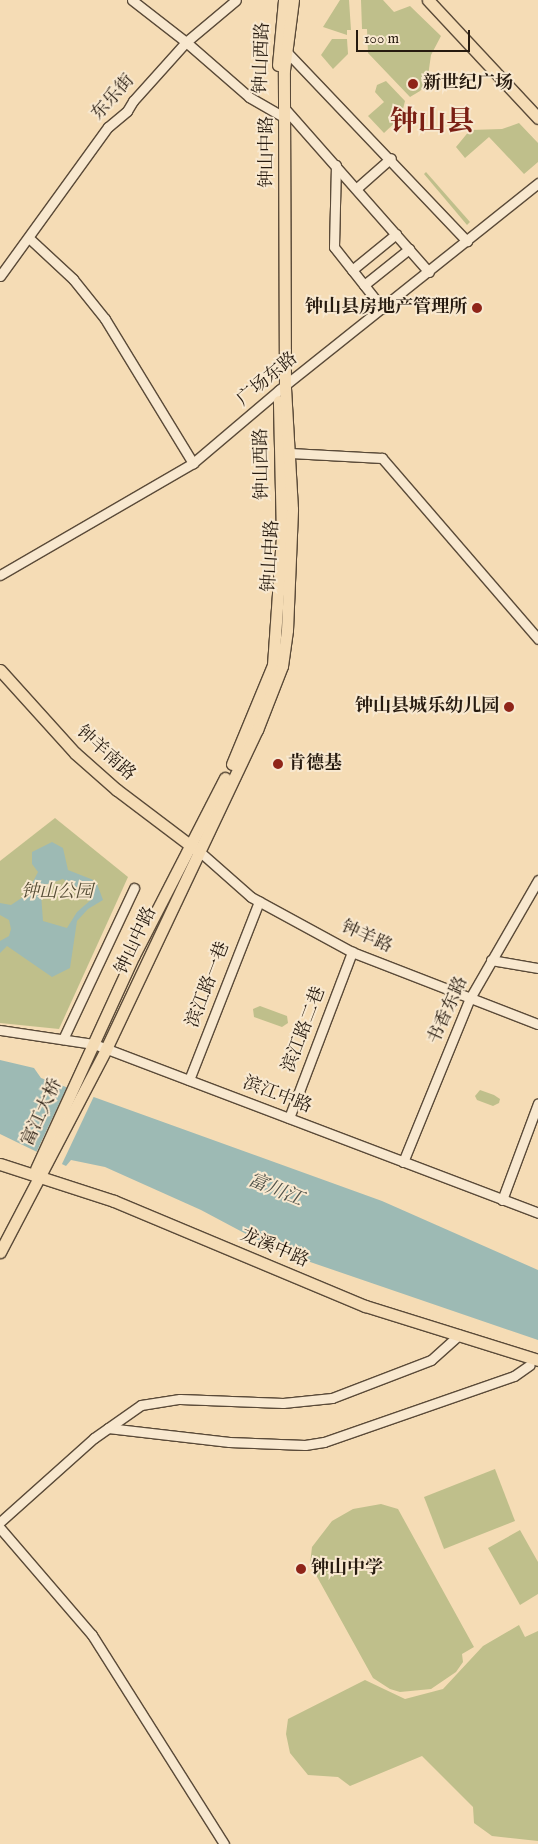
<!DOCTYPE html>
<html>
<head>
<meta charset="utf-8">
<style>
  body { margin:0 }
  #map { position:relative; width:538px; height:1844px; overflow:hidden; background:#f5dcb5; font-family:"IM FELL English","Noto Serif SC",serif }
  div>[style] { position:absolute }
  .green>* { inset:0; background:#bfbf8b }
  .water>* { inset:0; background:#9dbab4 }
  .pier>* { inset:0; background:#f5dcb5 }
  .roads { filter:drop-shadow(1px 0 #5a4a38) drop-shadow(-1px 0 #5a4a38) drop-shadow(0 1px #5a4a38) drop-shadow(0 -1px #5a4a38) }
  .minor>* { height:9px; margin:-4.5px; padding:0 4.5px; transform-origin:4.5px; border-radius:4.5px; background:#f8e8cf }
  .major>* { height:11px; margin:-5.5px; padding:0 5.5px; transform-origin:5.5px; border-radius:5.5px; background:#f5dcb5 }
  .dots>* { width:14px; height:14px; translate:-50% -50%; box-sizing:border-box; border:2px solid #f8e8cf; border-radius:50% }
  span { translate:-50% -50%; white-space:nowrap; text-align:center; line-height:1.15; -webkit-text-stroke:4px #f8e8cf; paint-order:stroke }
  .street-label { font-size:18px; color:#261a0f }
  .poi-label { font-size:18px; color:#261a0f; font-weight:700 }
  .left { translate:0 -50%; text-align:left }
  .right { translate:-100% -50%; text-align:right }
  .park-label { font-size:18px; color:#544c34; font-style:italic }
  .water-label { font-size:19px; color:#505249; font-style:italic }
  .town-label { font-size:28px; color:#7a1f14; font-weight:700 }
  .scale { position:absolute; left:356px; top:30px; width:114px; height:22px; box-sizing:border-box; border:2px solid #261a0f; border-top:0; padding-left:6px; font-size:15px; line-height:18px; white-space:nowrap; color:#261a0f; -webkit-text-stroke:4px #f8e8cf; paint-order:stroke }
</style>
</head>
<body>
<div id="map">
  <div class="green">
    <i style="clip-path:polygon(340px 0,349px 0,351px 30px,347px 30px,347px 35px,323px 27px)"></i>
    <i style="clip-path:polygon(361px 0,383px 0,394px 12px,410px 6px,441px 36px,431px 55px,427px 83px,420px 91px,410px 97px,368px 53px,367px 29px,362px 29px)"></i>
    <i style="clip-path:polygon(332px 39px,347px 39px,348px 54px,333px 69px,321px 55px)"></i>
    <i style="clip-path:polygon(386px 81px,405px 101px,401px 117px,384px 133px,368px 116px,384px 102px,375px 92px,377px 85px)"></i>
    <i style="clip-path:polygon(519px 123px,538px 143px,538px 162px,524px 174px,489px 137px,465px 158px,456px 147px,470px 130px,502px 129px)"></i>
    <i style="clip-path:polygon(426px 172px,470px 222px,467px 225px,424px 174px)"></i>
    <i style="clip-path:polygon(55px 818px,128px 877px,59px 1029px,0 1023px,0 861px)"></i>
    <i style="clip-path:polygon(260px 1006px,287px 1016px,288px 1023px,282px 1027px,254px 1017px,253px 1009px)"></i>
    <i style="clip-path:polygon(480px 1090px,494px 1095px,500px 1099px,499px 1103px,493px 1106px,477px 1100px,475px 1096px)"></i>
    <i style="clip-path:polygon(495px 1469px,515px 1521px,444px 1549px,424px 1497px)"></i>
    <i style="clip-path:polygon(381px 1504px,398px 1509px,474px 1647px,462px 1654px,463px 1662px,456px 1672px,431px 1689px,400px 1692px,390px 1689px,373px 1678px,310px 1564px,312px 1547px,332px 1521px,353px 1509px)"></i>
    <i style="clip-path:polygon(520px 1530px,538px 1562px,538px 1594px,520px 1605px,488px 1548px)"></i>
    <i style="clip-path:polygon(519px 1625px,525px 1637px,538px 1631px,538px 1841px,492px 1836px,474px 1823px,473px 1807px,422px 1756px,350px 1786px,338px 1777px,308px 1775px,290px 1753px,286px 1734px,288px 1719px,365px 1680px,405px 1699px,443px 1689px,483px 1646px)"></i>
  </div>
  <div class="water">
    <i style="clip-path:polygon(evenodd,52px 842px,63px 848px,68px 870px,96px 881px,103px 900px,88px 909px,77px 921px,70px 968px,52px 977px,7px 946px,0 953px,0 941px,9px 936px,11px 929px,9px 920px,0 915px,0 903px,11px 905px,26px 895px,38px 872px,32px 864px,32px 852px,52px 842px,63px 879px,74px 888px,90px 889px,93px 898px,77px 912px,67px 928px,43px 921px,41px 894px,45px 885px,63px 879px)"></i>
    <i style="clip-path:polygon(0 1060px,34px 1068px,41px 1078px,382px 1201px,538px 1270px,538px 1340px,278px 1251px,201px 1210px,105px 1167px,71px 1160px,66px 1166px,0 1134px)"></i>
  </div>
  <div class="pier">
    <i style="clip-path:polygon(68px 1085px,95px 1094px,61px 1166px,36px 1153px)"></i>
  </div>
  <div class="roads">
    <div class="minor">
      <i style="left:132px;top:0;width:68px;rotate:37.9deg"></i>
      <i style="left:186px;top:42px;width:65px;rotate:-40deg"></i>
      <i style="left:283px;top:48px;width:267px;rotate:46.4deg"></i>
      <i style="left:286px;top:110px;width:216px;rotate:48.6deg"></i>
      <i style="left:336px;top:165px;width:82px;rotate:91.4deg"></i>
      <i style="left:334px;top:247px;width:79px;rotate:51.7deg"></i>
      <i style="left:357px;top:188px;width:45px;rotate:-41.4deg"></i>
      <i style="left:30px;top:239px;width:59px;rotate:42.9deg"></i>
      <i style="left:73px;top:279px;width:51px;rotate:51.3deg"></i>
      <i style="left:105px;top:319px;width:169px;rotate:58.6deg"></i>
      <i style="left:352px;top:270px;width:57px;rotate:-39.3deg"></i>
      <i style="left:0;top:276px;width:184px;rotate:-54.1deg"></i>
      <i style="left:108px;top:127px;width:25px;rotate:-40deg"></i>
      <i style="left:127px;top:111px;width:12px;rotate:-59deg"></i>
      <i style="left:133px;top:101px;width:79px;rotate:-48.1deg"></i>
      <i style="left:186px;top:42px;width:84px;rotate:41.1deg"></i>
      <i style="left:249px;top:97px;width:36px;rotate:30deg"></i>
      <i style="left:364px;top:285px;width:58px;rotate:-38.7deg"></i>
      <i style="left:290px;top:453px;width:92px;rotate:3.1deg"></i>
      <i style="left:382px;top:458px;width:239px;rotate:49.2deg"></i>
      <i style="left:0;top:575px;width:223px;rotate:-30.1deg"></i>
      <i style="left:193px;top:463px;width:113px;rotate:-40.3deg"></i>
      <i style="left:279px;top:390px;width:332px;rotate:-38.6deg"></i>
      <i style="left:199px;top:851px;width:69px;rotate:41.5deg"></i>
      <i style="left:251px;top:897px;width:115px;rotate:28.6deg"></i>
      <i style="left:352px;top:952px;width:199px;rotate:21.2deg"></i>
      <i style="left:491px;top:960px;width:48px;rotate:9.7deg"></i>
      <i style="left:0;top:1030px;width:95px;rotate:8.5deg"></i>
      <i style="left:94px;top:1044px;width:475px;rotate:20.8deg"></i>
      <i style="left:63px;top:1039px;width:167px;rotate:-64.8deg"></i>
      <i style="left:189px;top:1080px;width:192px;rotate:-68.6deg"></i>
      <i style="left:289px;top:1118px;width:178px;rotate:-69.2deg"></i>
      <i style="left:403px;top:1162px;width:177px;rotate:-67.8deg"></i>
      <i style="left:470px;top:998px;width:136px;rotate:-60deg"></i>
      <i style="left:502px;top:1200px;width:103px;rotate:-69.6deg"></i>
      <i style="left:108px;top:1428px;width:122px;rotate:6.6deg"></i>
      <i style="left:229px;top:1442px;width:76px;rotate:2.3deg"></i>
      <i style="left:305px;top:1445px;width:19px;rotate:-9deg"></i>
      <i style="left:324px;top:1442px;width:201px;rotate:-19.2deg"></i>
      <i style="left:514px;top:1376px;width:19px;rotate:-35deg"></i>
      <i style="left:0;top:1522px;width:126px;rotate:-41.8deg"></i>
      <i style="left:94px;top:1438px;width:57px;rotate:-35.1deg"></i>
      <i style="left:141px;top:1405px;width:39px;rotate:-9deg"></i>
      <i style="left:180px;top:1399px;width:103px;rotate:2.2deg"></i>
      <i style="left:283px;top:1403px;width:49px;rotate:-5.8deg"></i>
      <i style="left:332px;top:1398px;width:106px;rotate:-21deg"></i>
      <i style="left:431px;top:1360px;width:38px;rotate:-42deg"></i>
      <i style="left:0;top:1528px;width:141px;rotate:49.3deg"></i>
      <i style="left:92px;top:1635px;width:247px;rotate:57.7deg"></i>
    </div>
    <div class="major">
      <i style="left:428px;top:0;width:161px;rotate:47deg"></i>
      <i style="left:278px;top:65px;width:65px;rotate:-84.7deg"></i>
      <i style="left:0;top:670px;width:112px;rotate:47.9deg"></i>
      <i style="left:75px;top:753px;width:56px;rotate:41.4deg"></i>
      <i style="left:117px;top:790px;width:98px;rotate:37.1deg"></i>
      <i style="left:232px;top:764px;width:107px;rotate:-67.5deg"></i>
      <i style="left:273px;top:665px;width:129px;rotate:-86deg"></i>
      <i style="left:282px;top:536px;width:135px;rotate:-91.3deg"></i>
      <i style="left:0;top:1164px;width:120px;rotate:18deg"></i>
      <i style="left:114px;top:1201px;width:272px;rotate:22.7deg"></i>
      <i style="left:365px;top:1306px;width:181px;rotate:17.3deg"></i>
      <i style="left:36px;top:1169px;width:235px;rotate:-65.4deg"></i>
      <i style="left:134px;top:955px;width:199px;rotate:-62.8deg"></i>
      <i style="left:0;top:1252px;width:229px;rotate:-62.4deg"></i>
      <i style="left:106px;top:1049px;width:353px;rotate:-64.7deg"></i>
      <i style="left:257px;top:730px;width:69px;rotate:-68.7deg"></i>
      <i style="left:282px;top:666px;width:36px;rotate:-82deg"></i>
      <i style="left:287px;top:630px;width:121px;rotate:-87.6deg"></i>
      <i style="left:292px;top:509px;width:123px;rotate:-93.3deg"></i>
      <i style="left:285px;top:386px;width:316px;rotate:-90.2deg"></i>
      <i style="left:284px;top:70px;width:71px;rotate:-82.7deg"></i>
    </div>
  </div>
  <div class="dots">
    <i style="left:413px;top:84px;background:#8f2418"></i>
    <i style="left:477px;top:308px;background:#8f2418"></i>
    <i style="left:509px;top:707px;background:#8f2418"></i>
    <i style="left:278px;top:764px;background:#8f2418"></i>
    <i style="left:301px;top:1569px;background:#8f2418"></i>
  </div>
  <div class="street-label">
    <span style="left:263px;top:58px;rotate:-88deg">钟山西路</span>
    <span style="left:114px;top:98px;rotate:-48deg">东乐街</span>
    <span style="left:268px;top:152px;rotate:-90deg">钟山中路</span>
    <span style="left:268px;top:380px;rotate:-40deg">广场东路</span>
    <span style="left:263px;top:464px;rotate:-91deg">钟山西路</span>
    <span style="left:272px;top:556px;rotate:-87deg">钟山中路</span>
    <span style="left:105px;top:754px;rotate:42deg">钟羊南路</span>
    <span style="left:366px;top:938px;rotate:24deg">钟羊路</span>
    <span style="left:137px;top:941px;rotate:-65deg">钟山中路</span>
    <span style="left:209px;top:985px;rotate:-69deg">滨江路一巷</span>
    <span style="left:449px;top:1011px;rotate:-66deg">书香东路</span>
    <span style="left:305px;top:1030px;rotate:-69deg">滨江路二巷</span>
    <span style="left:277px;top:1096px;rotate:21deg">滨江中路</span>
    <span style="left:43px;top:1113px;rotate:-65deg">富江大桥</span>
    <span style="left:274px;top:1249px;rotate:23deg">龙溪中路</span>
  </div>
  <div class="poi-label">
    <span class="left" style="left:423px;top:84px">新世纪广场</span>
    <span class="right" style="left:467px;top:308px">钟山县房地产管理所</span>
    <span class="right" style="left:499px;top:707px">钟山县城乐幼儿园</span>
    <span class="left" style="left:288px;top:764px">肯德基</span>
    <span class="left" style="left:311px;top:1569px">钟山中学</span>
  </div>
  <div class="park-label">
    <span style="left:57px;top:893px">钟山公园</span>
  </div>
  <div class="water-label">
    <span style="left:275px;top:1191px;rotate:22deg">富川江</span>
  </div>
  <div class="town-label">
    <span style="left:432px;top:123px">钟山县</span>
  </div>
  <div class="scale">100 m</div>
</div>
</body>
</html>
